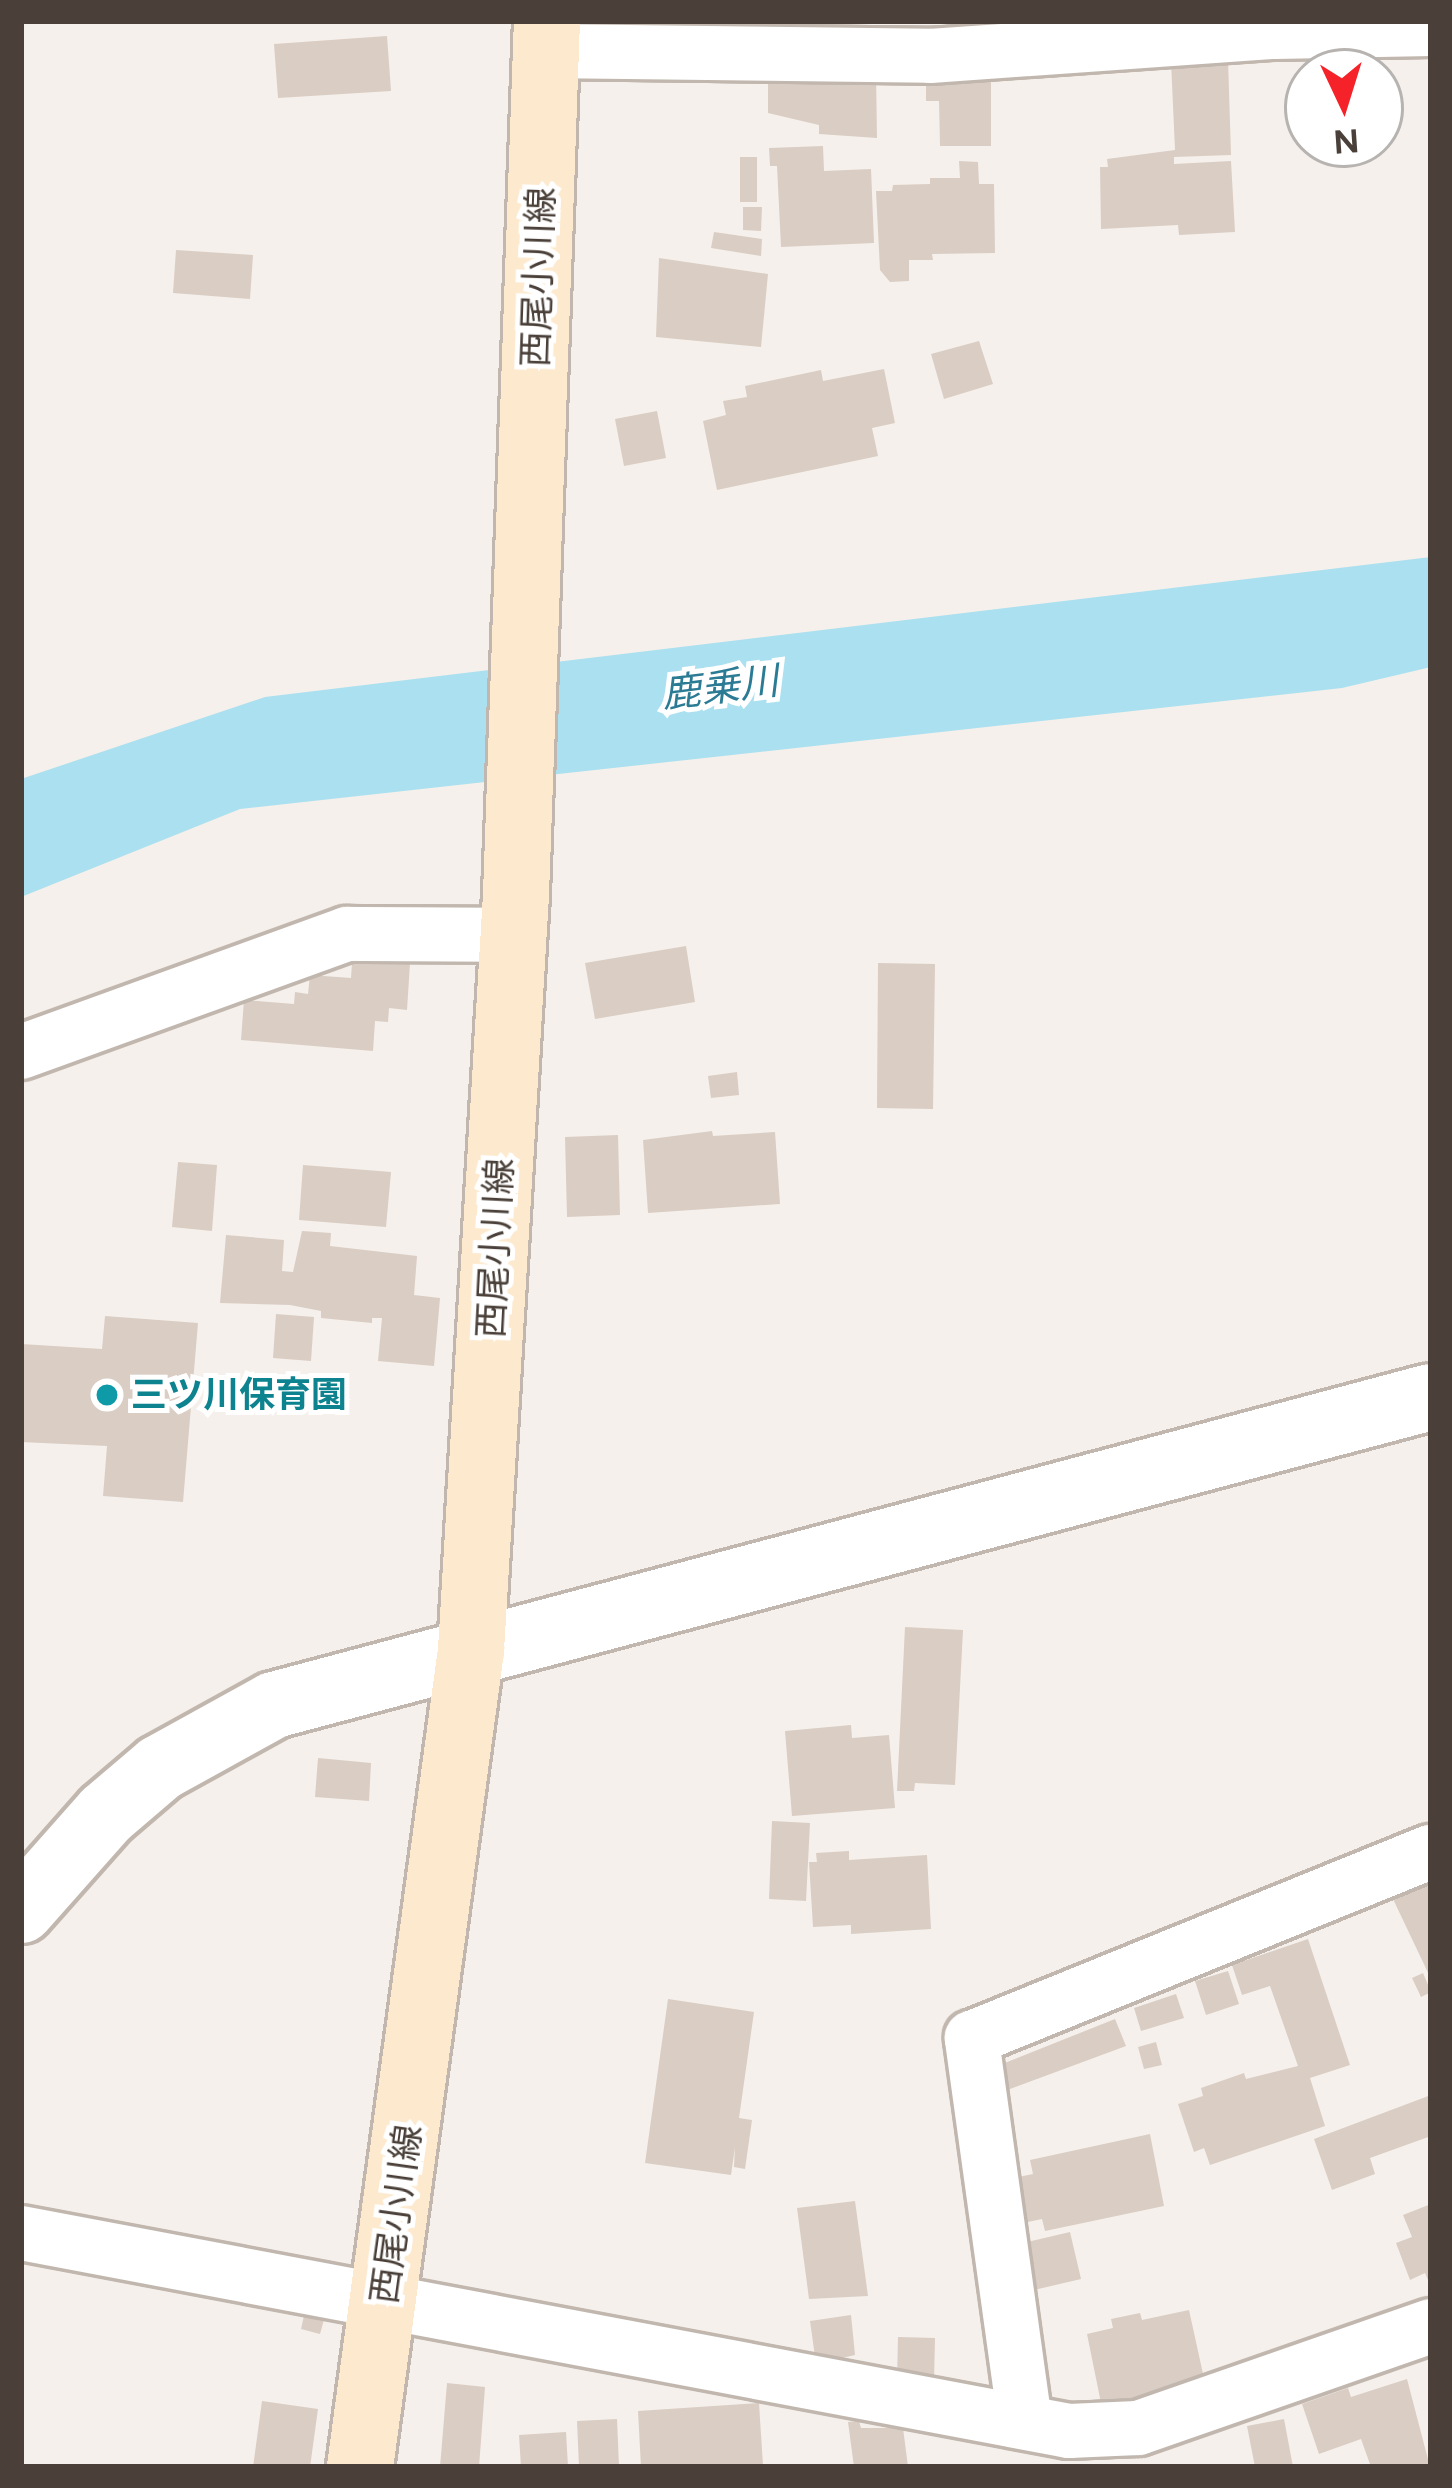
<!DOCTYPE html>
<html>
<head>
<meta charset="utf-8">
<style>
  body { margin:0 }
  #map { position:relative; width:1452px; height:2488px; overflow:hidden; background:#f5f0eb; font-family:Figtree,"Noto Sans JP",sans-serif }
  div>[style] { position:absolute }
  .water>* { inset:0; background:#aae0ef }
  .building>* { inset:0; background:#dacdc4 }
  .roads { filter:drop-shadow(3px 0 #c1b7ae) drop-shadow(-3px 0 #c1b7ae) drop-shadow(0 3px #c1b7ae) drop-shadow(0 -3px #c1b7ae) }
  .minor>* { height:54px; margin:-27px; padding:0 27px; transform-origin:27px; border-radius:27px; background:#fff }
  .tertiary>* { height:66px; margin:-33px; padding:0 33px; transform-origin:33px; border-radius:33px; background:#fff }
  .secondary>* { height:66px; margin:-33px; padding:0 33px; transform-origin:33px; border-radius:33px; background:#fde9cd }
  .dots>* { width:33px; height:33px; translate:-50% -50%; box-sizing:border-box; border:6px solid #fff; border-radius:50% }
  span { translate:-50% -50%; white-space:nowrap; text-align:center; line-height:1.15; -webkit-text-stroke:10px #fff; paint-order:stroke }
  .street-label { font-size:36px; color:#4a4039 }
  .culture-label { font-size:36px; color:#0d838f; font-weight:700 }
  .left { translate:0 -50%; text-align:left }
  .water-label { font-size:39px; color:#2c7b94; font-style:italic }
  .frame { position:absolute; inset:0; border:24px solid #4a4039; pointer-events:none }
  .north { position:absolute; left:1284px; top:48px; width:120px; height:120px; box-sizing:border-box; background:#fff; border:3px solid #b7b3b0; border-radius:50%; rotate:176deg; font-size:33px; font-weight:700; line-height:48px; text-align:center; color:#4a4039 }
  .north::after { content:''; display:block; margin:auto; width:42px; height:54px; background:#f52329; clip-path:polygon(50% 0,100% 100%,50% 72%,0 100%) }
</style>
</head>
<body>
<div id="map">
  <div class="water">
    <i style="clip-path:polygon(1431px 557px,1431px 667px,1342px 688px,240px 809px,21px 897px,21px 779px,265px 697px)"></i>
  </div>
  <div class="building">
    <i style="clip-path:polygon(387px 36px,391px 91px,278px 98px,274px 44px)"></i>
    <i style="clip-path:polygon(1228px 59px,1231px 155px,1174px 157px,1174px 164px,1231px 161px,1235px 232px,1179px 235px,1178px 225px,1101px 229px,1100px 167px,1108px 167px,1107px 159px,1175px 150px,1171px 61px)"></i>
    <i style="clip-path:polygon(768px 70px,876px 73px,877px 138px,819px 134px,819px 125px,768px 113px)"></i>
    <i style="clip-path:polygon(926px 78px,991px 78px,991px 146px,940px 146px,939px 101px,926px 101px)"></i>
    <i style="clip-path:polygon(823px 146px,824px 171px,871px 169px,874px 243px,781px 247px,777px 166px,770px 166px,769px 148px)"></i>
    <i style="clip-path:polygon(740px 157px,757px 157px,757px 202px,740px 202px)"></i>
    <i style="clip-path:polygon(959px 161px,978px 162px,979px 184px,994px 184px,995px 253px,932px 254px,933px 260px,909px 260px,909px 281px,890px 282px,880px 270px,876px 191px,892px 191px,893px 185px,930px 184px,930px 178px,960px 178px)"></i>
    <i style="clip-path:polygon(743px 207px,762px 207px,761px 231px,743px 230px)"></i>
    <i style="clip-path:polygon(714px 232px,762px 239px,761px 256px,711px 248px)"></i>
    <i style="clip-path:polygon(176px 250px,253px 255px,250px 299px,173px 293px)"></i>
    <i style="clip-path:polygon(659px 258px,768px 274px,761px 347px,656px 337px)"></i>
    <i style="clip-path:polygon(979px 341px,993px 384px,944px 399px,931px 354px)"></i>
    <i style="clip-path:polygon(884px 369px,895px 423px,872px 428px,878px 456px,717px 490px,703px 421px,726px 415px,723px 401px,747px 397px,745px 386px,821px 370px,823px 381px)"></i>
    <i style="clip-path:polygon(657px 411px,666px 458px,624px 466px,615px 419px)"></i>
    <i style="clip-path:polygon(686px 946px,695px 1002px,595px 1019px,585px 963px)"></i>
    <i style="clip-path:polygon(352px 963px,410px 963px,407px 1010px,389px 1008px,388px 1022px,375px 1021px,373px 1051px,241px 1040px,244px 1000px,294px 1004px,295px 992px,308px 994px,310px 975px,351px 978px)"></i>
    <i style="clip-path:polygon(878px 963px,935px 964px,933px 1109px,877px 1108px)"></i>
    <i style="clip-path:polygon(737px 1072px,739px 1095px,711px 1098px,708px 1076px)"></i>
    <i style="clip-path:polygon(712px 1131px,713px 1136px,775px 1132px,780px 1204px,648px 1213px,643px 1140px)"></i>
    <i style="clip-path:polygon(618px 1135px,620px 1215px,567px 1217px,565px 1137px)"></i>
    <i style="clip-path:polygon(178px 1162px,217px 1165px,212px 1231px,172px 1227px)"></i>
    <i style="clip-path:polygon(303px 1165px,391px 1172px,386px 1227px,299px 1220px)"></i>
    <i style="clip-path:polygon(302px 1231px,331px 1233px,330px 1246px,417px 1256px,414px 1295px,440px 1298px,434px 1366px,378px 1361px,382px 1318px,372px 1318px,372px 1323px,321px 1318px,321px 1311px,290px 1305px,220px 1303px,226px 1235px,284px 1240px,282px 1271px,293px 1272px)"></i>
    <i style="clip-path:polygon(276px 1314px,314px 1317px,311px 1361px,273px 1358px)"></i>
    <i style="clip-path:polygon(105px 1316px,198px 1323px,183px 1502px,103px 1496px,107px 1446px,21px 1442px,21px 1344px,102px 1349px)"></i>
    <i style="clip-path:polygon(905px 1627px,963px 1630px,955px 1785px,915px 1783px,914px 1791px,897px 1791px)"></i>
    <i style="clip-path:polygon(851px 1725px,852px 1738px,889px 1735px,895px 1808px,792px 1816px,785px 1731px)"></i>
    <i style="clip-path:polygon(318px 1758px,371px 1763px,369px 1801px,315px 1797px)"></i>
    <i style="clip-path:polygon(772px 1821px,810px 1823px,806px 1901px,769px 1899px)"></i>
    <i style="clip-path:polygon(849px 1851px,849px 1860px,927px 1855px,931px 1929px,851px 1934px,851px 1925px,813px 1927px,809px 1862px,817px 1862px,816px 1853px)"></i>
    <i style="clip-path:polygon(1431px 1881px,1431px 1979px,1393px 1899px)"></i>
    <i style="clip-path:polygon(1308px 1939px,1350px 2065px,1310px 2078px,1325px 2126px,1210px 2165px,1204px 2148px,1194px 2152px,1178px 2104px,1203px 2096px,1201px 2088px,1244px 2073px,1246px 2079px,1298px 2066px,1270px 1986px,1242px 1995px,1232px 1965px)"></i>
    <i style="clip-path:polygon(1228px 1971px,1239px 2004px,1206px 2015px,1195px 1981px)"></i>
    <i style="clip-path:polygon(1423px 1973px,1431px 1992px,1421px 1997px,1412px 1978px)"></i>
    <i style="clip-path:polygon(1176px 1994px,1184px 2018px,1141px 2031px,1134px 2008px)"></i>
    <i style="clip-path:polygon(668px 1999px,754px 2012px,739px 2118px,752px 2120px,745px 2169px,734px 2167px,735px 2147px,731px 2175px,645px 2163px)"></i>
    <i style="clip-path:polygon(1115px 2019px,1126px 2046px,1002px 2092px,997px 2066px)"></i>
    <i style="clip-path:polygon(1156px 2042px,1162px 2065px,1144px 2069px,1138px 2047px)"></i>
    <i style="clip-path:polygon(1431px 2095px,1431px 2136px,1370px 2158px,1375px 2174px,1332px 2190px,1314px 2139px)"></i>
    <i style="clip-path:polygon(1150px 2134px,1164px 2206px,1045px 2231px,1042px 2219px,1023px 2223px,1014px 2178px,1033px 2174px,1030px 2160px)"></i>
    <i style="clip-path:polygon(855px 2201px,868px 2296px,809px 2299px,797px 2208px)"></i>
    <i style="clip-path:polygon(1431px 2204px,1431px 2287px,1425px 2273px,1410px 2280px,1396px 2243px,1412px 2237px,1403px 2215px)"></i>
    <i style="clip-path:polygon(1070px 2232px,1081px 2279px,1034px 2290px,1023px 2243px)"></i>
    <i style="clip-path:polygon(1189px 2310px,1205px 2383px,1103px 2413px,1087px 2334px,1113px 2328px,1111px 2319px,1140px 2313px,1142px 2320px)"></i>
    <i style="clip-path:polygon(305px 2311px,325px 2316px,320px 2334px,301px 2329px)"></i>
    <i style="clip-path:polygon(851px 2315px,855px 2355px,816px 2364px,810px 2321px)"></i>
    <i style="clip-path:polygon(898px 2337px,935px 2338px,934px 2381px,897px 2380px)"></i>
    <i style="clip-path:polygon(1407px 2379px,1430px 2467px,1371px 2467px,1361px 2439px,1319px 2454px,1302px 2404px,1348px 2388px,1351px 2397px)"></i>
    <i style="clip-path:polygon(447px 2383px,485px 2387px,479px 2467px,440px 2467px)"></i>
    <i style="clip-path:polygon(262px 2401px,318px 2409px,310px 2467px,253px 2467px)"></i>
    <i style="clip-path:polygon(759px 2403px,763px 2466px,641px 2467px,638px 2411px)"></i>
    <i style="clip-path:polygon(617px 2419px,619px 2467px,579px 2467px,577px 2421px)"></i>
    <i style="clip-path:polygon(1284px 2419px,1293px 2467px,1255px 2467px,1247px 2426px)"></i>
    <i style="clip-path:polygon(859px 2421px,861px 2428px,903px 2428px,908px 2467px,854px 2467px,848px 2422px)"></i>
    <i style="clip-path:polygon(566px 2432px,568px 2467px,521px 2467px,519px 2435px)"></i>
  </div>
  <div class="roads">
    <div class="minor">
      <i style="left:546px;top:51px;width:384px;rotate:0.7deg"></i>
      <i style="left:930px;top:56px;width:345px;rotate:-4deg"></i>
      <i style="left:1274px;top:32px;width:157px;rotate:-1.1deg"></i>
      <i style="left:21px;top:1052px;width:347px;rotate:-19.9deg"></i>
      <i style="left:347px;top:934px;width:167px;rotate:0.3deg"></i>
      <i style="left:21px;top:2233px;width:1067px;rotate:10.7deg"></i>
      <i style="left:1069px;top:2431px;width:69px;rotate:-2.5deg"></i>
      <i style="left:1138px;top:2428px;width:310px;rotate:-19.2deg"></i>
      <i style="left:1025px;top:2422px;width:388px;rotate:-97.9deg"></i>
      <i style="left:972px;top:2038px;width:495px;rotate:-22.1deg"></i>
    </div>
    <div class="tertiary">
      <i style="left:21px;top:1910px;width:128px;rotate:-48.5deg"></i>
      <i style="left:106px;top:1814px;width:71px;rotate:-40.4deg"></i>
      <i style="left:160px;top:1768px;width:130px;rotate:-28.9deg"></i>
      <i style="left:274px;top:1705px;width:1197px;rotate:-14.91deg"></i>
    </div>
    <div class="secondary">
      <i style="left:360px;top:2467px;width:825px;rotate:-82.26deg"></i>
      <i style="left:471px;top:1650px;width:757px;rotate:-86.59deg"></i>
      <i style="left:516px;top:894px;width:874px;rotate:-87.97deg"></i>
    </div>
  </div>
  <div class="dots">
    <i style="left:107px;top:1395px;background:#0f9aa8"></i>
  </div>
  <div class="street-label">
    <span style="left:538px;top:277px;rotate:-88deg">西尾小川線</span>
    <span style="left:495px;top:1248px;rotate:-87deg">西尾小川線</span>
    <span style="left:396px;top:2214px;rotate:-82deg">西尾小川線</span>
  </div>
  <div class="culture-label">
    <span class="left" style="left:131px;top:1395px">三ツ川保育園</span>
  </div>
  <div class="water-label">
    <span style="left:720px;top:688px;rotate:-7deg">鹿乗川</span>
  </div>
  <div class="frame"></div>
  <div class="north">N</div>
</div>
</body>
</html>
